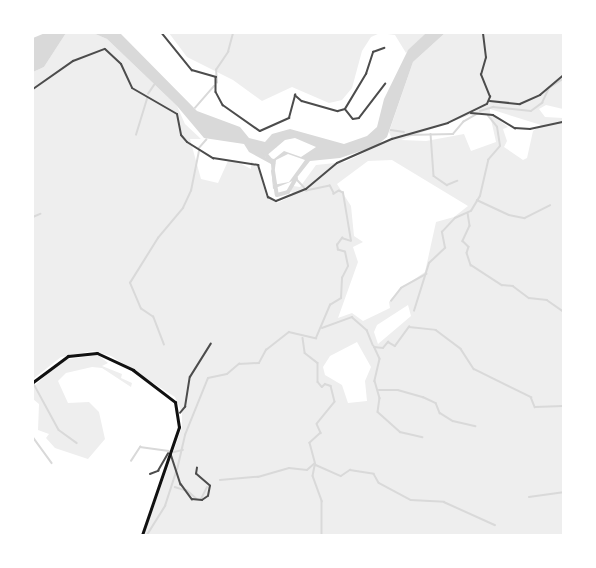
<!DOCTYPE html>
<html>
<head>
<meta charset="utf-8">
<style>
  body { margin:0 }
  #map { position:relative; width:596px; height:568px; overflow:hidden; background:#fff; font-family:Literata,serif }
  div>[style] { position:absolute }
  .green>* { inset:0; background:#eee }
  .water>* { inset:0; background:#d9d9d9 }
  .stream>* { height:1.5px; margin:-0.75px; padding:0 0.75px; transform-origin:0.75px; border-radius:0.75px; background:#d9d9d9 }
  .river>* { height:4px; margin:-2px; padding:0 2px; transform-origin:2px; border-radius:2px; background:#d9d9d9 }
  .minor>* { height:1.5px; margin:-0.75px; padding:0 0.75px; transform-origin:0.75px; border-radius:0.75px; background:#4c4c4c }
  .tertiary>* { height:2px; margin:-1px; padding:0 1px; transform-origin:1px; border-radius:1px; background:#4c4c4c }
  .primary>* { height:3px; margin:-1.5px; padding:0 1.5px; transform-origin:1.5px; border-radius:1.5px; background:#111 }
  span { translate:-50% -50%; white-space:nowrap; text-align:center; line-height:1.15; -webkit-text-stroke:6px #fff; paint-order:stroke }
  .frame { position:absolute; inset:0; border:34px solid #fff; pointer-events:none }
</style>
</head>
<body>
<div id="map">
  <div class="green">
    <i style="clip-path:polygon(evenodd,66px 33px,93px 33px,107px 39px,177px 106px,185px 124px,201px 139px,190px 139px,201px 179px,218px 183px,228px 161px,234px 160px,251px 169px,251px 161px,259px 168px,266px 196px,277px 203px,290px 197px,293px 193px,288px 190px,293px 186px,300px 187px,316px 165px,345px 162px,392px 139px,389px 132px,413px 62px,445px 33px,563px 33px,563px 109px,546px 105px,539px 109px,545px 117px,563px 118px,563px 535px,144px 535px,182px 427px,182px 413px,175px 397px,111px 356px,93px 351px,61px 357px,33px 379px,33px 72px,44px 67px,66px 33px,490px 109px,541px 125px,533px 131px,527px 158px,523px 160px,504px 147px,507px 141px,503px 129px,508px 127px,490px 113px,490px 109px,66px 33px,486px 114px,490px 115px,496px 142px,471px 151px,464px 134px,426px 141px,401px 140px,470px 115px,486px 114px,66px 33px,392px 160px,468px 206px,454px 217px,436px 222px,425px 272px,400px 289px,389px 302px,390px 308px,363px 321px,352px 313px,338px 318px,358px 262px,353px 247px,363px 242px,354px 236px,351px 206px,337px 184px,368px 161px,392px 160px,66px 33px,408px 305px,411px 316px,378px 344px,374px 332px,377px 325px,408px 305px,66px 33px,357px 342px,371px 367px,365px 381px,367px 401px,348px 403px,342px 385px,325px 375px,323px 367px,330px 356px,357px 342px)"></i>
    <i style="clip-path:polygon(169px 33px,426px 33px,406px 53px,395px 35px,380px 33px,371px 37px,362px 51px,352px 88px,342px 100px,329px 103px,292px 87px,262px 101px,233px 80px,187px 57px)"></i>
    <i style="clip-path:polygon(98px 355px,108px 363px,102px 366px,122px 374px,121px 378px,132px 383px,131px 387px,102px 368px,92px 367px,66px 373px,58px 381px,68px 403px,89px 402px,99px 412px,105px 439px,88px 459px,55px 448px,46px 438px,49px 434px,38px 430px,39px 404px,33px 399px,33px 387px,63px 360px)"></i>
  </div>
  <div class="water">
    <i style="clip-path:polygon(45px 33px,66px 33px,44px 67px,33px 72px,33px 38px)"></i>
    <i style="clip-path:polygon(evenodd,93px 33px,120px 33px,197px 111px,240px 127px,249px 138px,265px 142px,272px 134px,290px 129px,344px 144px,367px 136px,377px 127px,384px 99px,408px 50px,426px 33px,445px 33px,413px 62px,387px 137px,376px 146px,340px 158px,310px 161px,295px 180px,273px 189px,271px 164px,249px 152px,244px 144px,204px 138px,177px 106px,107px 39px,93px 33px,295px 138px,316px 147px,301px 157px,284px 151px,274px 159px,265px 157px,285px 140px,295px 138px,93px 33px,288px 154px,305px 160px,289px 182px,273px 185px,276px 160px,288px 154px)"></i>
  </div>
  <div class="stream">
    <i style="left:217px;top:83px;width:13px;rotate:-94deg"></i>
    <i style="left:216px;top:70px;width:22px;rotate:-56deg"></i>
    <i style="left:228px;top:52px;width:20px;rotate:-75deg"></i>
    <i style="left:148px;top:94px;width:11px;rotate:-56deg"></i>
    <i style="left:195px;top:108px;width:29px;rotate:-49deg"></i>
    <i style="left:480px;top:111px;width:14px;rotate:-17deg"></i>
    <i style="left:493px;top:107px;width:38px;rotate:6deg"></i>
    <i style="left:531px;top:111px;width:14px;rotate:-36deg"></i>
    <i style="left:542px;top:103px;width:17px;rotate:-65deg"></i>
    <i style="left:549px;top:88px;width:17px;rotate:-33deg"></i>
    <i style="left:391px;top:130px;width:13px;rotate:9deg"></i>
    <i style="left:431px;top:134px;width:42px;rotate:85.9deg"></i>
    <i style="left:434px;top:176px;width:16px;rotate:35deg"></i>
    <i style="left:447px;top:185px;width:11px;rotate:-22deg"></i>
    <i style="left:136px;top:135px;width:39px;rotate:-73deg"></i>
    <i style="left:408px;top:135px;width:45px;rotate:-1.3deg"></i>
    <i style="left:453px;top:134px;width:16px;rotate:-50deg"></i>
    <i style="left:463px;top:122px;width:16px;rotate:-30deg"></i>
    <i style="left:199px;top:148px;width:11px;rotate:-49deg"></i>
    <i style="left:477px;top:200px;width:35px;rotate:25deg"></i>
    <i style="left:509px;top:215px;width:16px;rotate:11deg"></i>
    <i style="left:525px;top:218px;width:28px;rotate:-27deg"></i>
    <i style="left:468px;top:213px;width:13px;rotate:81deg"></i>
    <i style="left:470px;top:226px;width:17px;rotate:115deg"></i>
    <i style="left:463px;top:241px;width:8px;rotate:45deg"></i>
    <i style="left:469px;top:247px;width:6px;rotate:108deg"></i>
    <i style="left:467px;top:253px;width:13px;rotate:72deg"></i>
    <i style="left:471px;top:265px;width:37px;rotate:33deg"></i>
    <i style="left:502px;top:285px;width:11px;rotate:5deg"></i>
    <i style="left:513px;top:286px;width:20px;rotate:37deg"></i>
    <i style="left:529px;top:298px;width:18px;rotate:6deg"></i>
    <i style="left:547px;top:300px;width:19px;rotate:35deg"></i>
    <i style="left:33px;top:217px;width:8px;rotate:-23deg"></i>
    <i style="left:391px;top:301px;width:16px;rotate:-52deg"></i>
    <i style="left:401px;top:288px;width:29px;rotate:-29deg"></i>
    <i style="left:414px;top:311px;width:50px;rotate:-72.6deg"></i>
    <i style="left:429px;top:263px;width:22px;rotate:-43deg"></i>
    <i style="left:445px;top:248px;width:16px;rotate:-101deg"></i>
    <i style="left:442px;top:232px;width:19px;rotate:-47deg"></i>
    <i style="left:455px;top:218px;width:17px;rotate:-24deg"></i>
    <i style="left:471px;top:211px;width:17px;rotate:-59deg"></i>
    <i style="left:480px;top:196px;width:37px;rotate:-77deg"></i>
    <i style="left:488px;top:160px;width:18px;rotate:-49deg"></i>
    <i style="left:500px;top:146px;width:19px;rotate:-99deg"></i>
    <i style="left:497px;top:127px;width:14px;rotate:-129deg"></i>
    <i style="left:322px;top:328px;width:32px;rotate:-20deg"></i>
    <i style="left:352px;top:317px;width:20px;rotate:41deg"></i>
    <i style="left:367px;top:330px;width:16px;rotate:68deg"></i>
    <i style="left:303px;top:338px;width:15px;rotate:82deg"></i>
    <i style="left:305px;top:353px;width:16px;rotate:38deg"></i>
    <i style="left:318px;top:363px;width:19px;rotate:90deg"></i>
    <i style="left:318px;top:382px;width:6px;rotate:51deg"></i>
    <i style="left:322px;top:387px;width:4px;rotate:-45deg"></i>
    <i style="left:325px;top:384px;width:6px;rotate:18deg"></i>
    <i style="left:331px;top:386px;width:16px;rotate:76deg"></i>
    <i style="left:335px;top:402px;width:28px;rotate:129deg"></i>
    <i style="left:317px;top:424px;width:10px;rotate:66deg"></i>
    <i style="left:321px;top:433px;width:15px;rotate:138deg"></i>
    <i style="left:310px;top:443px;width:23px;rotate:75deg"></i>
    <i style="left:316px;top:465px;width:27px;rotate:24deg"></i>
    <i style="left:341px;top:476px;width:11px;rotate:-34deg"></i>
    <i style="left:350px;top:470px;width:24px;rotate:9deg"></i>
    <i style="left:374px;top:474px;width:10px;rotate:61deg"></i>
    <i style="left:379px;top:483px;width:36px;rotate:28deg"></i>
    <i style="left:411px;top:500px;width:33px;rotate:3deg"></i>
    <i style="left:444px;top:502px;width:56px;rotate:24.3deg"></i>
    <i style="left:164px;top:345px;width:30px;rotate:-111deg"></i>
    <i style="left:153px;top:317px;width:14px;rotate:-146deg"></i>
    <i style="left:141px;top:309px;width:28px;rotate:-113deg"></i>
    <i style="left:130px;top:283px;width:53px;rotate:-58.1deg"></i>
    <i style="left:158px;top:238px;width:39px;rotate:-50deg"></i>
    <i style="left:183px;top:208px;width:19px;rotate:-65deg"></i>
    <i style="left:191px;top:191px;width:41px;rotate:-78.7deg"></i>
    <i style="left:374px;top:346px;width:14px;rotate:65deg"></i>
    <i style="left:380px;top:359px;width:23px;rotate:103deg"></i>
    <i style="left:375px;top:381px;width:18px;rotate:74deg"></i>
    <i style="left:380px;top:398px;width:14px;rotate:98deg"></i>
    <i style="left:378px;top:412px;width:30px;rotate:42deg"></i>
    <i style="left:400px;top:432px;width:23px;rotate:13deg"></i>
    <i style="left:374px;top:347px;width:9px;rotate:6deg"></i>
    <i style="left:383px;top:348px;width:8px;rotate:-50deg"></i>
    <i style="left:388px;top:342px;width:8px;rotate:30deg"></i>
    <i style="left:395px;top:346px;width:24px;rotate:-54deg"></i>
    <i style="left:409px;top:327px;width:27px;rotate:6deg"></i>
    <i style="left:436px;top:330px;width:31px;rotate:37deg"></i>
    <i style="left:461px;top:349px;width:24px;rotate:57deg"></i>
    <i style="left:474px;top:369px;width:64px;rotate:26.2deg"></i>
    <i style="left:531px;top:397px;width:11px;rotate:68deg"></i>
    <i style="left:535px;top:407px;width:28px;rotate:-2deg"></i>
    <i style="left:34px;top:384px;width:52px;rotate:61.5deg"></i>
    <i style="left:59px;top:430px;width:22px;rotate:36deg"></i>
    <i style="left:379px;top:390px;width:19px"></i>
    <i style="left:398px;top:390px;width:26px;rotate:16deg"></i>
    <i style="left:423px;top:397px;width:14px;rotate:25deg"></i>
    <i style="left:436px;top:403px;width:11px;rotate:68deg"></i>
    <i style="left:440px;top:413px;width:15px;rotate:32deg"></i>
    <i style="left:453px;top:421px;width:23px;rotate:13deg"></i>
    <i style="left:33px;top:437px;width:32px;rotate:54deg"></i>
    <i style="left:174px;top:452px;width:9px;rotate:-13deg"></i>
    <i style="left:131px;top:461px;width:17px;rotate:-57deg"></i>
    <i style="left:140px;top:447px;width:29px;rotate:8deg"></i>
    <i style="left:315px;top:466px;width:10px;rotate:101deg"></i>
    <i style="left:313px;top:476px;width:27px;rotate:70deg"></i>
    <i style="left:322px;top:501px;width:34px;rotate:90deg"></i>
    <i style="left:177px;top:470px;width:36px;rotate:-77deg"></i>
    <i style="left:185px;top:435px;width:61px;rotate:-68deg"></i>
    <i style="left:208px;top:378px;width:19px;rotate:-12deg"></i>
    <i style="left:227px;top:374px;width:16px;rotate:-40deg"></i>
    <i style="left:239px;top:364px;width:20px;rotate:-3deg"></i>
    <i style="left:259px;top:363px;width:15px;rotate:-62deg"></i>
    <i style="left:266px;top:350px;width:29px;rotate:-38deg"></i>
    <i style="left:289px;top:332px;width:28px;rotate:13deg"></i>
    <i style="left:316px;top:338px;width:36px;rotate:-67deg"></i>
    <i style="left:330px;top:305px;width:13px;rotate:-32deg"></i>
    <i style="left:341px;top:298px;width:20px;rotate:-87deg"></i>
    <i style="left:342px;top:278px;width:13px;rotate:-63deg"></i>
    <i style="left:348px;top:266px;width:14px;rotate:-102deg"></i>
    <i style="left:345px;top:252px;width:7px;rotate:-164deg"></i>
    <i style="left:338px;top:250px;width:5px;rotate:-101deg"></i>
    <i style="left:337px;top:245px;width:9px;rotate:-54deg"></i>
    <i style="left:342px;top:238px;width:9px;rotate:18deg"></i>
    <i style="left:351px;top:241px;width:49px;rotate:-99.5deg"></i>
    <i style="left:343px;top:193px;width:4px;rotate:-153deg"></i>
    <i style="left:339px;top:191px;width:6px;rotate:149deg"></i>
    <i style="left:334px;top:194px;width:9px;rotate:-117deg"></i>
    <i style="left:330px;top:186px;width:24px;rotate:168deg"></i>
    <i style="left:307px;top:191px;width:16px;rotate:-133deg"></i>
    <i style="left:220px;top:480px;width:38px;rotate:-5deg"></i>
    <i style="left:258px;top:477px;width:32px;rotate:-16deg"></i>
    <i style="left:289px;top:468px;width:18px;rotate:6deg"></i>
    <i style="left:307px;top:470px;width:9px;rotate:-41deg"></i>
    <i style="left:175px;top:487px;width:9px;rotate:18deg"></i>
    <i style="left:187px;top:490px;width:13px;rotate:42deg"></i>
    <i style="left:529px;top:497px;width:34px;rotate:-8deg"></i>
    <i style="left:201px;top:499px;width:13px;rotate:-63deg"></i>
    <i style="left:147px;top:535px;width:34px;rotate:-58deg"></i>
    <i style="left:165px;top:506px;width:36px;rotate:-72deg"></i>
  </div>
  <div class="river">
    <i style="left:263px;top:151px;width:16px;rotate:50deg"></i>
    <i style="left:273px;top:171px;width:24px;rotate:81deg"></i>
    <i style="left:277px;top:195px;width:11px;rotate:-15deg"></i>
    <i style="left:288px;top:192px;width:16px;rotate:-60deg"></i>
  </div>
  <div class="minor">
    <i style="left:162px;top:33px;width:48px;rotate:51deg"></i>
    <i style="left:192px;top:70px;width:25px;rotate:16deg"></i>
    <i style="left:216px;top:77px;width:15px;rotate:90deg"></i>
    <i style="left:216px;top:92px;width:15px;rotate:62deg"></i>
    <i style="left:223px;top:105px;width:45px;rotate:35.1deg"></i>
    <i style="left:260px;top:131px;width:32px;rotate:-24deg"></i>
    <i style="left:289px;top:118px;width:24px;rotate:-75deg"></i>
    <i style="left:295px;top:95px;width:9px;rotate:41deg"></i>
    <i style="left:302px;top:101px;width:37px;rotate:16deg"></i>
    <i style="left:338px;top:111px;width:7px;rotate:-16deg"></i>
    <i style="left:345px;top:109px;width:41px;rotate:-59deg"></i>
    <i style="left:366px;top:74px;width:23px;rotate:-72deg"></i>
    <i style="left:373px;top:52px;width:12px;rotate:-20deg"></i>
    <i style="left:490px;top:101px;width:30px;rotate:6deg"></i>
    <i style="left:520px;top:104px;width:22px;rotate:-24deg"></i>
    <i style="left:540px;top:95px;width:30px;rotate:-40deg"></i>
    <i style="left:346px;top:110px;width:11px;rotate:52deg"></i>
    <i style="left:353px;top:119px;width:6px;rotate:-9deg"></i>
    <i style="left:359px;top:118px;width:43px;rotate:-52.6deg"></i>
    <i style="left:471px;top:113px;width:22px;rotate:5deg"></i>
    <i style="left:493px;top:115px;width:26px;rotate:31deg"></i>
    <i style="left:515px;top:128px;width:15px;rotate:4deg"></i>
    <i style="left:530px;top:129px;width:34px;rotate:-12deg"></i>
    <i style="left:306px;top:189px;width:40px;rotate:-40deg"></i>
    <i style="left:337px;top:163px;width:60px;rotate:-23.6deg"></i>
    <i style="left:392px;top:139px;width:58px;rotate:-15.9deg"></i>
    <i style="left:448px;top:123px;width:43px;rotate:-26deg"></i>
    <i style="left:487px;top:104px;width:8px;rotate:-67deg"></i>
    <i style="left:490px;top:97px;width:24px;rotate:-112deg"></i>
    <i style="left:481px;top:75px;width:18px;rotate:-74deg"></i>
    <i style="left:486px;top:58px;width:25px;rotate:-97deg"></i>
    <i style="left:180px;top:413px;width:8px;rotate:-50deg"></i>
    <i style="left:185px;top:407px;width:30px;rotate:-81deg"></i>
    <i style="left:190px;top:377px;width:39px;rotate:-58deg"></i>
    <i style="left:171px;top:454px;width:32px;rotate:72deg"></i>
    <i style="left:181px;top:484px;width:19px;rotate:54deg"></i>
    <i style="left:192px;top:499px;width:10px;rotate:6deg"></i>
    <i style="left:202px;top:500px;width:7px;rotate:-34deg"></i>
    <i style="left:208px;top:496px;width:10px;rotate:-79deg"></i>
    <i style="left:210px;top:486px;width:18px;rotate:-139deg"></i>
    <i style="left:196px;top:474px;width:6px;rotate:-81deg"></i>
    <i style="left:150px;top:474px;width:9px;rotate:-21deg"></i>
    <i style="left:158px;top:471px;width:20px;rotate:-60deg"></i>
  </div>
  <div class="tertiary">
    <i style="left:33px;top:89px;width:49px;rotate:-35deg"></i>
    <i style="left:73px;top:61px;width:34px;rotate:-21deg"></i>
    <i style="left:105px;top:49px;width:22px;rotate:43deg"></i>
    <i style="left:121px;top:64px;width:26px;rotate:65deg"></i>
    <i style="left:132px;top:88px;width:52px;rotate:30deg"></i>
    <i style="left:177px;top:114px;width:21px;rotate:79deg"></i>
    <i style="left:181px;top:135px;width:9px;rotate:49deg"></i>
    <i style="left:187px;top:142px;width:31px;rotate:32deg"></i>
    <i style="left:213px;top:158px;width:46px;rotate:8.8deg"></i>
    <i style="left:258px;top:165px;width:34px;rotate:73deg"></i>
    <i style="left:268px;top:197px;width:9px;rotate:27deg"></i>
    <i style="left:276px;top:201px;width:32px;rotate:-22deg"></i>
  </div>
  <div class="primary">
    <i style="left:33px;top:382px;width:44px;rotate:-36.6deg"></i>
    <i style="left:68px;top:356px;width:29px;rotate:-6deg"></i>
    <i style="left:97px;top:353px;width:40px;rotate:25deg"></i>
    <i style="left:133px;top:370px;width:53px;rotate:37.3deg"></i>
    <i style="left:175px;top:402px;width:25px;rotate:81deg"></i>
    <i style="left:179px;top:427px;width:114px;rotate:108.9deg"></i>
  </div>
  <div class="frame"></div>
</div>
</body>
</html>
